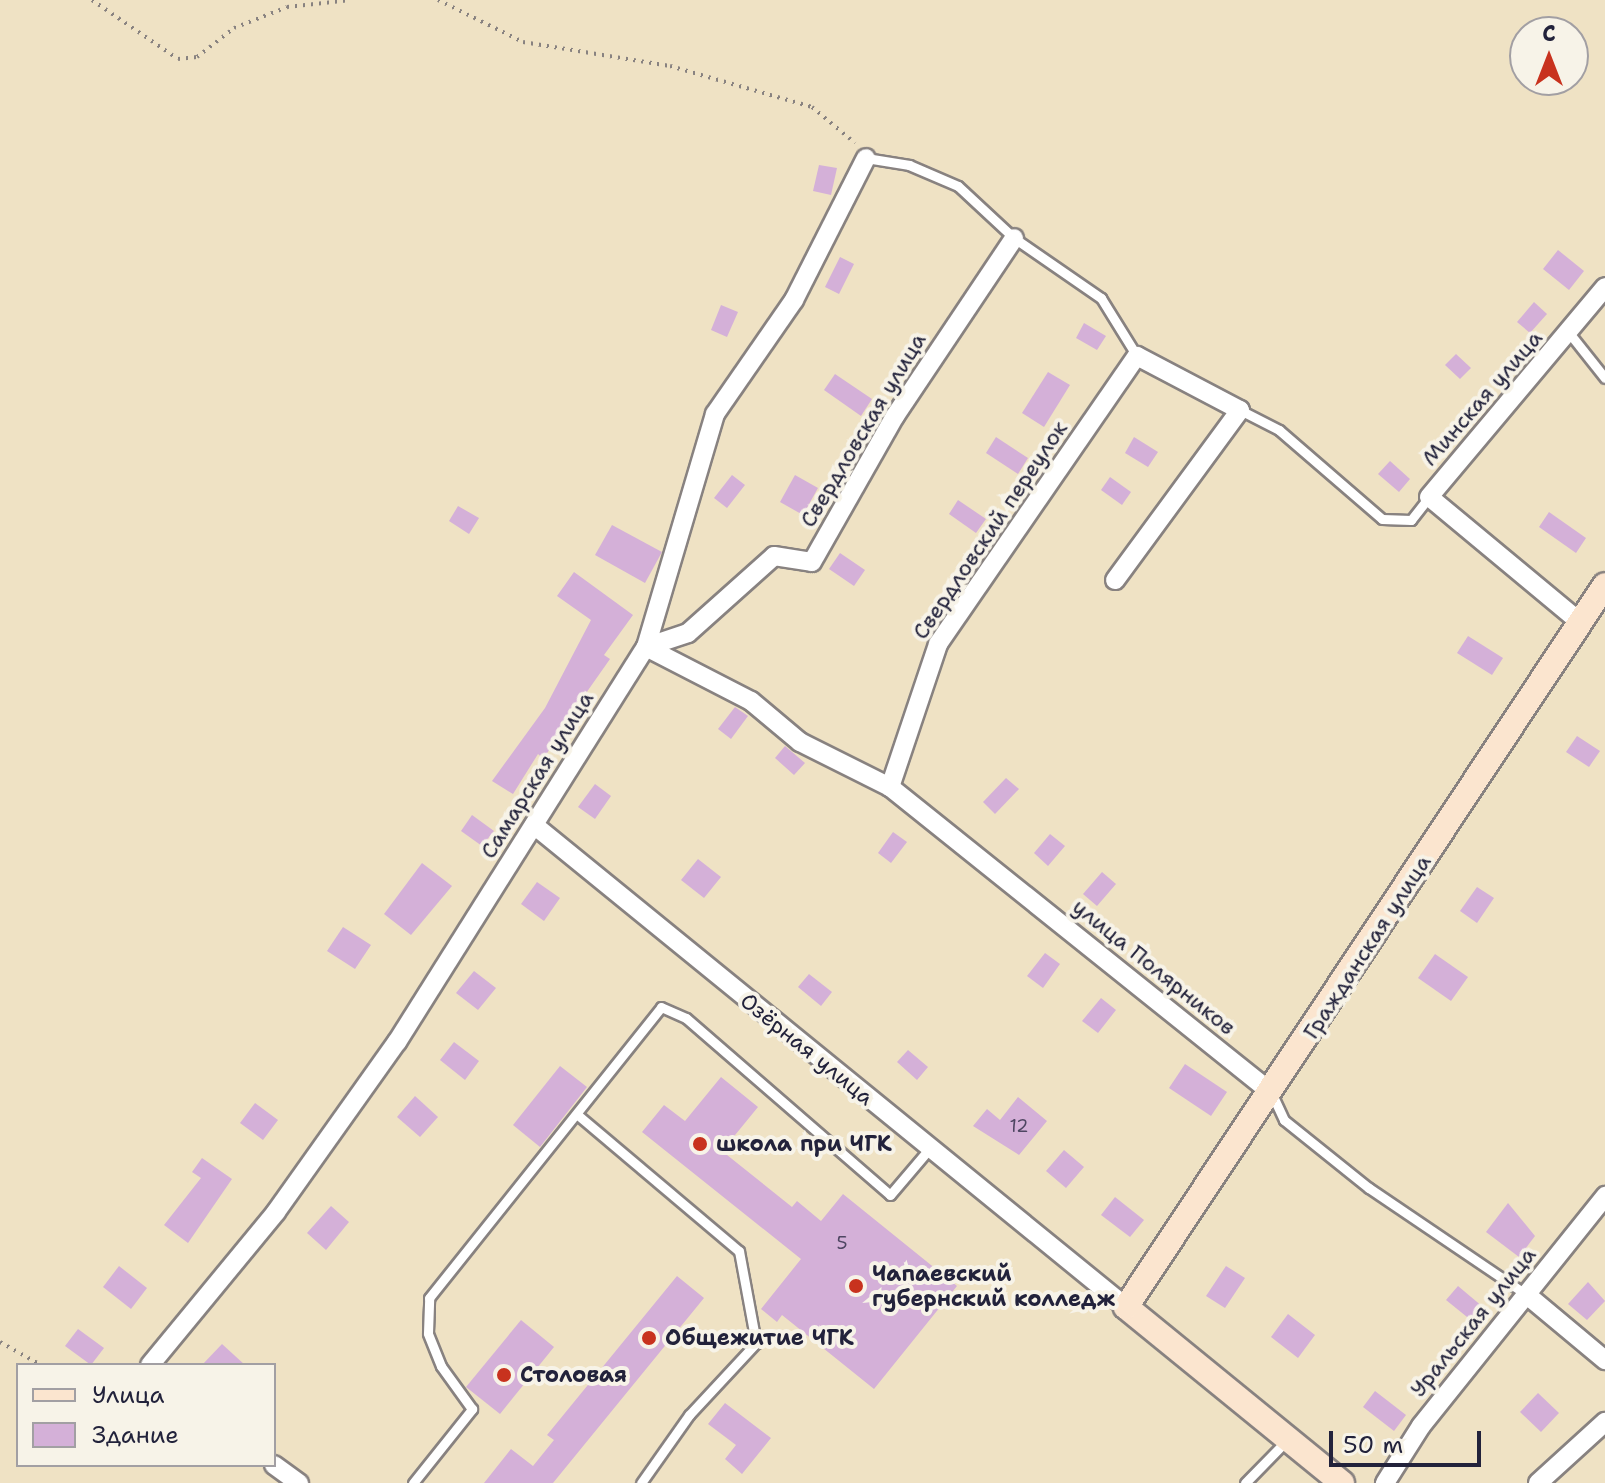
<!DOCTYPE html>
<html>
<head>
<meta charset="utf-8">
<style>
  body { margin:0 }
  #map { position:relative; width:1605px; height:1483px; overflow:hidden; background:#efe2c4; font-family:"Shantell Sans",sans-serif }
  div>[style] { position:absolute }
  .building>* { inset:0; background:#d4b0d8 }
  .path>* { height:4px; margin-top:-2px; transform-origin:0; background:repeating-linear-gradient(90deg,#888280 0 2px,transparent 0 8px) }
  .roads { filter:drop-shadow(2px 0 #888280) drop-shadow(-2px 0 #888280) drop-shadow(0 2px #888280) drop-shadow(0 -2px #888280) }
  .lane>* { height:9px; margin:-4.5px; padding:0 4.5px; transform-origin:4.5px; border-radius:4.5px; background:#fff }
  .street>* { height:18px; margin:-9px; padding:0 9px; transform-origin:9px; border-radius:9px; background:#fff }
  .secondary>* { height:24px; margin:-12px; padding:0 12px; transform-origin:12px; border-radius:12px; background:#fbe5cf }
  .dots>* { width:22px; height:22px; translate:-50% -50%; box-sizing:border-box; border:4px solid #f7f3e8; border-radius:50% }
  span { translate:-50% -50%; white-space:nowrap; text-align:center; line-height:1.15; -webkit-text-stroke:8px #f7f3e8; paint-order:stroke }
  .number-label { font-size:18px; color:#4e4662 }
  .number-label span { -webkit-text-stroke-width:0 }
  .street-label { font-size:22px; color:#22223b }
  .poi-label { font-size:22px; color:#22223b; font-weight:700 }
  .left { translate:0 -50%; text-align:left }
  .legend { position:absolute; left:16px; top:1363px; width:260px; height:104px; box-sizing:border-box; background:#f7f3e8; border:2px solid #a29fa3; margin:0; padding:10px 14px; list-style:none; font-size:24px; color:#22223b }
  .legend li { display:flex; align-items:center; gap:16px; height:40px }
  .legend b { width:40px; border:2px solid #a29fa3 }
  .north { position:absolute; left:1509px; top:16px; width:80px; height:80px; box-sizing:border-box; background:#f7f3e8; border:2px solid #a29fa3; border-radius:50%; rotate:0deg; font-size:22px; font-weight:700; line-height:32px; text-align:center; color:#22223b }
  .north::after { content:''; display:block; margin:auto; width:28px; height:36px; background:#c8321e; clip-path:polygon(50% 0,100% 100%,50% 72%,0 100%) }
  .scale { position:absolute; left:1329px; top:1431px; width:152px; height:36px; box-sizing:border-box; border:4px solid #22223b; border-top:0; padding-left:10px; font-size:24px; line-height:28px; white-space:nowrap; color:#22223b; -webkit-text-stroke:6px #f7f3e8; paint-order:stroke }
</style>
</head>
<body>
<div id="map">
  <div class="building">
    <i style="clip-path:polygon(819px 165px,837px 168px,831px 195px,813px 191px)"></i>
    <i style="clip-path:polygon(1558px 250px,1584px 271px,1569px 290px,1543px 269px)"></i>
    <i style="clip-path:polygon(840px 257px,854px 264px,839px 294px,825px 287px)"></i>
    <i style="clip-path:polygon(1534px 302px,1547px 314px,1530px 333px,1517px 322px)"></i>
    <i style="clip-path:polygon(721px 305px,738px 312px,727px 337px,711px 330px)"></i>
    <i style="clip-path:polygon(1084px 323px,1106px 336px,1097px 350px,1076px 338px)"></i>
    <i style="clip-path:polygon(1456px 354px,1471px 368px,1460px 379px,1445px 365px)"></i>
    <i style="clip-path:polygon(1048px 372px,1070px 385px,1044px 427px,1022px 413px)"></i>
    <i style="clip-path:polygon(835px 374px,872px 399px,861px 416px,824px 390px)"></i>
    <i style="clip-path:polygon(996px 437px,1028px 458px,1018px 474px,986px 453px)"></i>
    <i style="clip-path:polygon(1134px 437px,1158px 452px,1148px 467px,1125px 453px)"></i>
    <i style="clip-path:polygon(1390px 461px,1410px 479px,1399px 492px,1378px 474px)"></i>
    <i style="clip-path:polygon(732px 475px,745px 485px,727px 508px,714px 498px)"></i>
    <i style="clip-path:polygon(795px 475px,818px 488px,803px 515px,780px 502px)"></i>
    <i style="clip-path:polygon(1110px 477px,1131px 492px,1122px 505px,1101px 490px)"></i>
    <i style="clip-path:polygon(958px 500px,986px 519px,976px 533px,949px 514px)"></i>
    <i style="clip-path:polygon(458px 506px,479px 518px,469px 534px,449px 521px)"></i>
    <i style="clip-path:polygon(1549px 512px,1586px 538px,1576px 553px,1539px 527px)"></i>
    <i style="clip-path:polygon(612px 525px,662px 552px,645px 583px,595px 555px)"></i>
    <i style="clip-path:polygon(840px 553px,865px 570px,854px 586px,829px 569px)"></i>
    <i style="clip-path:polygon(574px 572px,633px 615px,604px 655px,610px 659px,584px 696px,589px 700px,543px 758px,538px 754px,513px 794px,492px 781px,545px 708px,591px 620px,557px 596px)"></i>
    <i style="clip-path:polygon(1468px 636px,1503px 658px,1492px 675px,1457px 653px)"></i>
    <i style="clip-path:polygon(735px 707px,748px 716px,731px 739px,718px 729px)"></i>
    <i style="clip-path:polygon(1577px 736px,1600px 751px,1589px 767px,1566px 752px)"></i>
    <i style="clip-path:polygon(785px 746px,805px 763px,794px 775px,775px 758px)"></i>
    <i style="clip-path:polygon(1006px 778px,1019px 789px,995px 814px,983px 802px)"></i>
    <i style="clip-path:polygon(595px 784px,611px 796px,595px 819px,578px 807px)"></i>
    <i style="clip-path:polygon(472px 815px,494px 831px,482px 846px,461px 831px)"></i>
    <i style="clip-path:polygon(893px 832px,907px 842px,891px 863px,878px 853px)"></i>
    <i style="clip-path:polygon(1050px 834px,1065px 846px,1048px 866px,1034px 853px)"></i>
    <i style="clip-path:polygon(698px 859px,721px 877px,704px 898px,681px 880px)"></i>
    <i style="clip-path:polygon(422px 863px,452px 886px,411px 935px,384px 914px)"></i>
    <i style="clip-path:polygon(1102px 872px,1116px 884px,1097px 906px,1083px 894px)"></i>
    <i style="clip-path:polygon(537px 882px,560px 898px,544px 921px,521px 904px)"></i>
    <i style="clip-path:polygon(1477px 887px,1494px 898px,1477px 923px,1460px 911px)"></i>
    <i style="clip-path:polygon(343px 927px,371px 945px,355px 969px,327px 951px)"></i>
    <i style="clip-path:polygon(1045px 953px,1060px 964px,1043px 988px,1027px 976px)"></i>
    <i style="clip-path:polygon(1435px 954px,1468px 977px,1451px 1001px,1418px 978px)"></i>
    <i style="clip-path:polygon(474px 971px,496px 988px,478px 1010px,456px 993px)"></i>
    <i style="clip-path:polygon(809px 974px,832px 992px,821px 1006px,798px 987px)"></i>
    <i style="clip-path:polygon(1101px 998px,1116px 1010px,1098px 1033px,1082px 1021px)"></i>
    <i style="clip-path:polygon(454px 1042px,479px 1061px,465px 1080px,440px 1060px)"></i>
    <i style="clip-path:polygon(908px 1050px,928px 1067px,917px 1080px,897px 1062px)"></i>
    <i style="clip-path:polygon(1185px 1064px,1227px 1092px,1211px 1116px,1169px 1088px)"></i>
    <i style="clip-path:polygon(560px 1066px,587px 1087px,540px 1147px,513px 1125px)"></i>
    <i style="clip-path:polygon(721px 1077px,758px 1107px,722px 1151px,792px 1207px,797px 1201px,821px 1221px,843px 1194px,957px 1286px,874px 1389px,782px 1315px,777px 1322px,761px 1309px,801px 1259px,642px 1132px,664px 1105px,685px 1121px)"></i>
    <i style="clip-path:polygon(415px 1096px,438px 1117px,420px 1137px,397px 1117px)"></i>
    <i style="clip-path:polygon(1018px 1097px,1047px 1121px,1019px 1155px,973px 1126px,987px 1109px,1000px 1120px)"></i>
    <i style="clip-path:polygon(255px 1103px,278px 1120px,263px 1140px,240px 1123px)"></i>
    <i style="clip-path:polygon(1064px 1150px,1084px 1167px,1066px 1188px,1046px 1171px)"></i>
    <i style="clip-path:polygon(202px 1158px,232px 1179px,188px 1243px,164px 1225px,201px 1178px,192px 1172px)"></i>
    <i style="clip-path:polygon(1115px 1197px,1144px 1220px,1130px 1237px,1101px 1215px)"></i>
    <i style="clip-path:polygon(1508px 1203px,1535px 1236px,1519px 1257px,1486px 1232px)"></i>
    <i style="clip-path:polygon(331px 1206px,349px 1222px,326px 1250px,307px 1233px)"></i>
    <i style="clip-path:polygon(119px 1266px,147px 1288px,131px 1309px,103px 1287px)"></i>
    <i style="clip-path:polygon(1226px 1266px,1245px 1278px,1225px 1308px,1206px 1296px)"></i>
    <i style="clip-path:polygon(677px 1276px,704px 1298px,553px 1483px,484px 1483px,511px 1449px,533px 1466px,554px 1440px,547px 1435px)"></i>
    <i style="clip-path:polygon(1588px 1282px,1605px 1301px,1587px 1320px,1568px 1304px)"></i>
    <i style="clip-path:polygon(1458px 1286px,1483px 1307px,1472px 1321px,1446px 1300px)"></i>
    <i style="clip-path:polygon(1288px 1314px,1315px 1335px,1298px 1358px,1271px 1337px)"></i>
    <i style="clip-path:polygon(521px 1320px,554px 1347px,500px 1414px,466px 1387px)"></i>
    <i style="clip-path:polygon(78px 1329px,104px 1348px,91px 1365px,65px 1346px)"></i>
    <i style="clip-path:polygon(222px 1344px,245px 1365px,202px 1365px)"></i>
    <i style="clip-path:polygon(1375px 1391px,1406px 1415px,1394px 1431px,1363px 1407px)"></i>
    <i style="clip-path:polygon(1538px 1393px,1559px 1413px,1541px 1432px,1520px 1412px)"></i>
    <i style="clip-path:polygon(725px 1403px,771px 1438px,742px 1474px,725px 1459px,736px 1445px,708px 1424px)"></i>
  </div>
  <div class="path">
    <i style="left:92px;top:0;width:104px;rotate:34.5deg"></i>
    <i style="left:178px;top:59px;width:19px;rotate:-6deg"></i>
    <i style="left:197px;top:57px;width:47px;rotate:-38.1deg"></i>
    <i style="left:234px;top:28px;width:57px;rotate:-21.6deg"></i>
    <i style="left:287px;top:7px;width:64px;rotate:-6.2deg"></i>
    <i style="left:438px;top:0;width:95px;rotate:26.3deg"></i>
    <i style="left:523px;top:42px;width:149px;rotate:9.3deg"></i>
    <i style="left:670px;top:66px;width:148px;rotate:16.1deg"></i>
    <i style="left:812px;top:107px;width:56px;rotate:39.9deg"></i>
    <i style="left:0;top:1342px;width:47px;rotate:29.3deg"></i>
  </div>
  <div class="roads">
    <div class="lane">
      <i style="left:866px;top:158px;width:44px;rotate:9.2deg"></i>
      <i style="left:909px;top:165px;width:53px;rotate:23.2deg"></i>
      <i style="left:958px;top:186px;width:76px;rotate:42.9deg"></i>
      <i style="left:1014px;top:238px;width:106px;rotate:34.6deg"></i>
      <i style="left:1101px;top:298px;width:68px;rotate:58.2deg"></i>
      <i style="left:1570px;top:334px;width:56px;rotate:51.5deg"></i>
      <i style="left:1240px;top:410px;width:44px;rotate:27.1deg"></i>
      <i style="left:1279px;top:430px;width:136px;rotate:40.8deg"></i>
      <i style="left:1382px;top:519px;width:29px;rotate:2deg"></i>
      <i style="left:1411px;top:520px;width:29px;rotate:-52deg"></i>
      <i style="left:1271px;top:1092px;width:31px;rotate:65deg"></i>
      <i style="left:1284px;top:1120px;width:109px;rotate:38.7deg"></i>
      <i style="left:1369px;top:1188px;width:191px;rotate:34.1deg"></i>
      <i style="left:579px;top:1116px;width:209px;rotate:40.2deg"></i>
      <i style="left:739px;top:1251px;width:94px;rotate:79.5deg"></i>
      <i style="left:756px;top:1343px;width:98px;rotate:132.9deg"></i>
      <i style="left:689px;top:1415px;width:83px;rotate:125.2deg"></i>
      <i style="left:413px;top:1483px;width:95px;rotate:-51.4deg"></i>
      <i style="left:472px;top:1409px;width:53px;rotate:-125.8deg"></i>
      <i style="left:441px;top:1366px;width:35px;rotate:-112deg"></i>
      <i style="left:428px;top:1333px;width:35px;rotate:-88deg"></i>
      <i style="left:429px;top:1298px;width:372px;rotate:-51.4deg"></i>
      <i style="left:661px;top:1007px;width:27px;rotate:24deg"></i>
      <i style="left:686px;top:1018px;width:270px;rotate:40.9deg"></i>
      <i style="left:890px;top:1195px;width:62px;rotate:-49.6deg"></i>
      <i style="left:1245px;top:1483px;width:59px;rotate:-45.7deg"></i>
    </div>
    <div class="street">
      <i style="left:1581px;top:623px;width:197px;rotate:-140.3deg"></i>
      <i style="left:1429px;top:497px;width:274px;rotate:-50deg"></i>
      <i style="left:646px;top:647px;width:118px;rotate:27.2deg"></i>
      <i style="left:751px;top:701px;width:64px;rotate:39.9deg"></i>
      <i style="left:800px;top:742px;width:101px;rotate:26.6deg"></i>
      <i style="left:890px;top:787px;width:488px;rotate:38.7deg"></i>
      <i style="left:646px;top:647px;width:44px;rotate:-18.4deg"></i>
      <i style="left:688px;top:633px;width:115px;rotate:-41.8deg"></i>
      <i style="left:774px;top:556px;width:38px;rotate:9deg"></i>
      <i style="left:812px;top:562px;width:168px;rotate:-60.4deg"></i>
      <i style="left:895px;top:416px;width:214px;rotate:-56.2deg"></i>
      <i style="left:890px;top:787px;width:151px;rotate:-71.4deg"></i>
      <i style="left:938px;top:644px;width:350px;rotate:-55.4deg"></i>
      <i style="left:1137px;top:356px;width:116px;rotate:27.7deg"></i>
      <i style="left:1240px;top:410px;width:211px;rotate:126.3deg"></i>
      <i style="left:534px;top:825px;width:763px;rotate:39.15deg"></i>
      <i style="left:1527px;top:1295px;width:102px;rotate:39.8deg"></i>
      <i style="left:150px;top:1365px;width:198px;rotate:-50.5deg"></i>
      <i style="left:276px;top:1212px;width:209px;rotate:-54.6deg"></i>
      <i style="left:397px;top:1042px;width:467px;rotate:-57.8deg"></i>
      <i style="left:646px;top:647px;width:243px;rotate:-73.5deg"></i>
      <i style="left:715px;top:414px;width:139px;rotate:-55.3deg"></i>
      <i style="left:794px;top:300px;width:159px;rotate:-63.1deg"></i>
      <i style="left:274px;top:1465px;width:31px;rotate:36deg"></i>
      <i style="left:1385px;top:1483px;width:67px;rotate:-57.7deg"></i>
      <i style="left:1421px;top:1426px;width:295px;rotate:-51.3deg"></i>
      <i style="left:1538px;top:1483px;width:91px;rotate:-42.3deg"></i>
    </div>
    <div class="secondary">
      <i style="left:1342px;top:1483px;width:279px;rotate:-140.8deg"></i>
      <i style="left:1126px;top:1307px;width:866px;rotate:-56.44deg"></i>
    </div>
  </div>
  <div class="dots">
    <i style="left:700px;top:1144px;background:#c8321e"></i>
    <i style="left:856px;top:1286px;background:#c8321e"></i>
    <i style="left:649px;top:1338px;background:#c8321e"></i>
    <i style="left:504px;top:1375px;background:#c8321e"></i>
  </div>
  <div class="number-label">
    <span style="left:1019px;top:1126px">12</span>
    <span style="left:842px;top:1243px">5</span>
  </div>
  <div class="street-label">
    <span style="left:1482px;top:398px;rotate:-49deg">Минская улица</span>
    <span style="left:863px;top:430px;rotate:-59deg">Свердловская улица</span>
    <span style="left:990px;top:530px;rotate:-56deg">Свердловский переулок</span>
    <span style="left:537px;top:775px;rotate:-58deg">Самарская улица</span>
    <span style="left:1367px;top:947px;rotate:-57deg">Гражданская улица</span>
    <span style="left:1154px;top:967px;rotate:39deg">улица Полярников</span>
    <span style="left:807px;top:1049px;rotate:39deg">Озёрная улица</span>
    <span style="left:1473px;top:1322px;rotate:-51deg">Уральская улица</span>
  </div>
  <div class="poi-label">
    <span class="left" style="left:716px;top:1144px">школа при ЧГК</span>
    <span class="left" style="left:872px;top:1286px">Чапаевский<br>губернский колледж</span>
    <span class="left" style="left:665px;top:1338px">Общежитие ЧГК</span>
    <span class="left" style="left:520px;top:1375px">Столовая</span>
  </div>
  <ul class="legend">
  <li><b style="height:10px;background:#fbe5cf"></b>Улица</li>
  <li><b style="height:22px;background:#d4b0d8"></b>Здание</li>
  </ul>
  <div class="north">С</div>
  <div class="scale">50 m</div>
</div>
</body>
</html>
